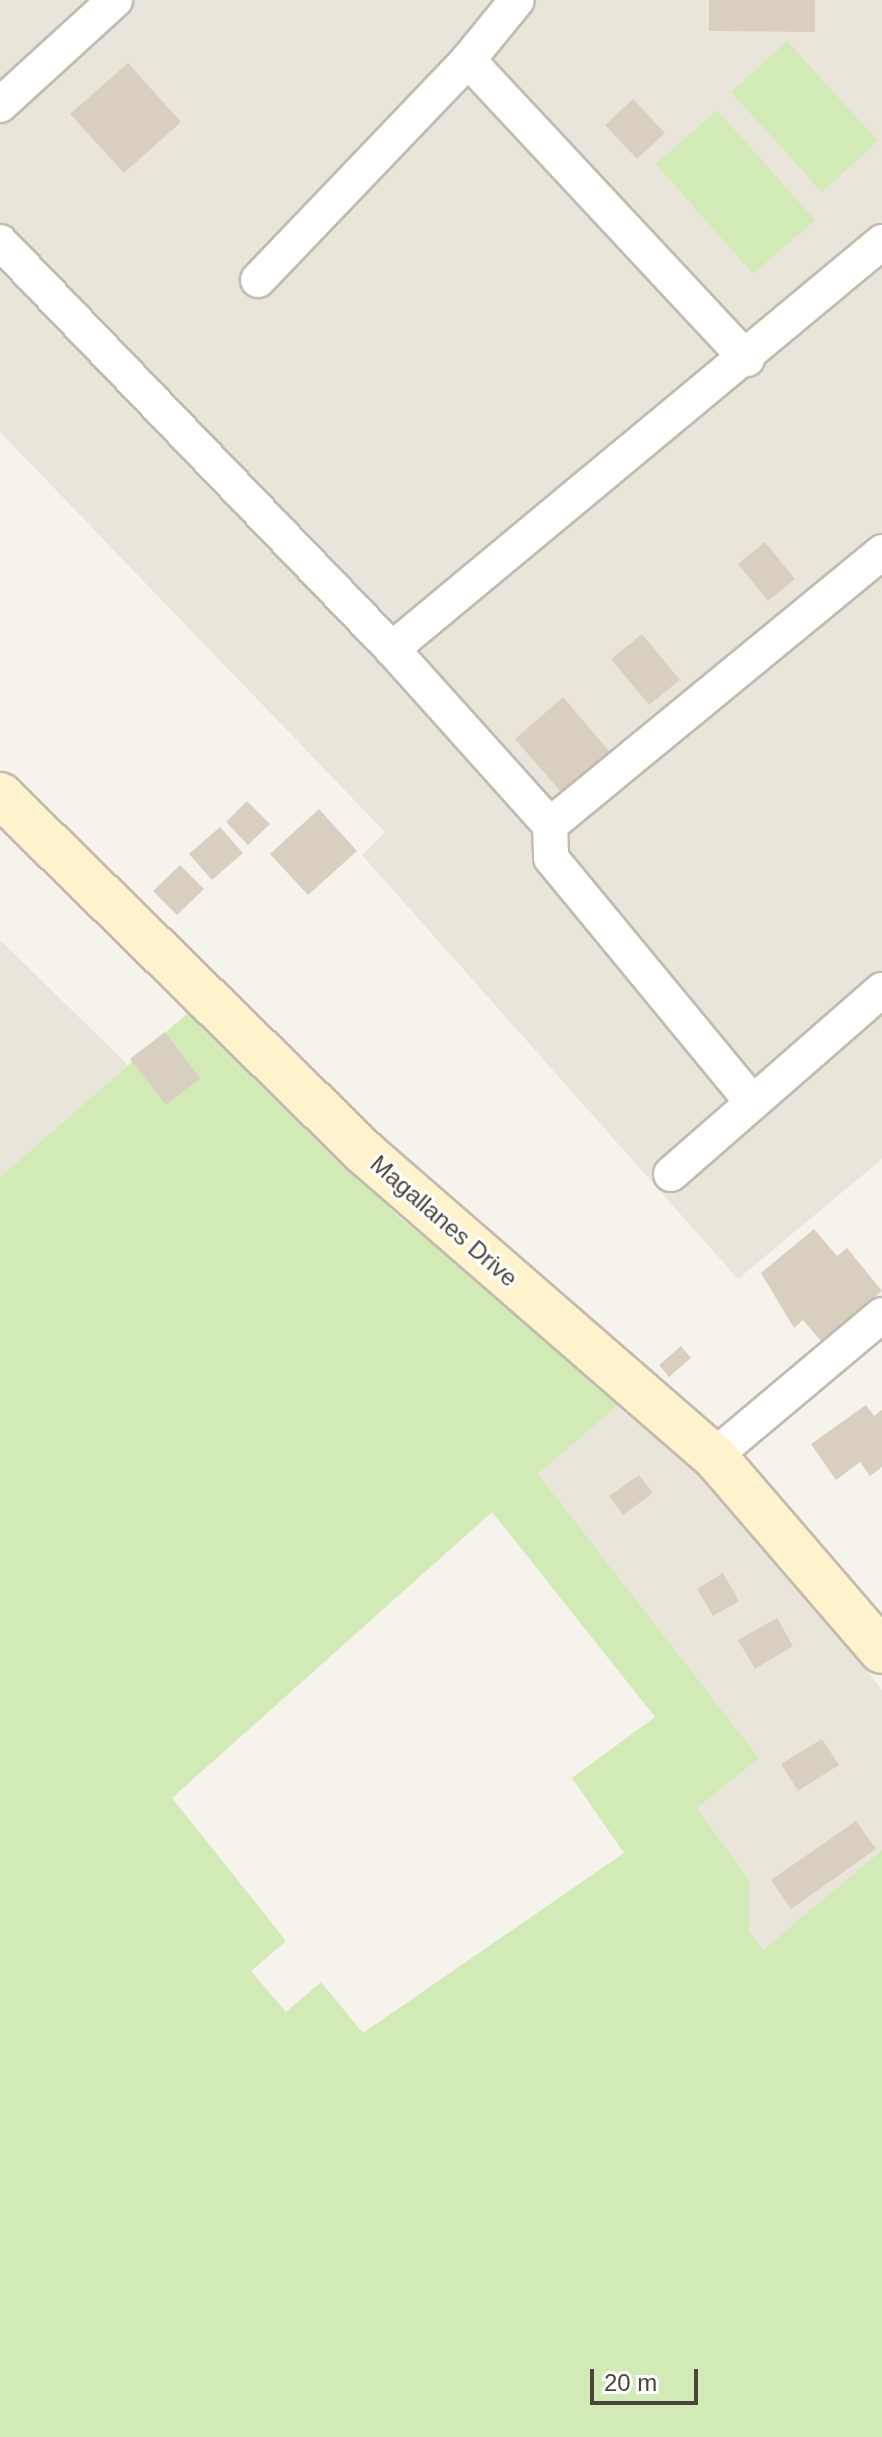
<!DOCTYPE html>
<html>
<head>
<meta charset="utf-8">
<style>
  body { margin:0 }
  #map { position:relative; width:882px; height:2437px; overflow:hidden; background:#f6f3ec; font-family:Helvetica,sans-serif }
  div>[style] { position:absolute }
  .residential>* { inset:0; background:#eae5da }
  .green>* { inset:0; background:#d2eab5 }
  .building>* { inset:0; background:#d8cfc1 }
  .roads { filter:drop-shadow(2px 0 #c2bbae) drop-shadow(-2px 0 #c2bbae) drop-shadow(0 2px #c2bbae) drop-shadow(0 -2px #c2bbae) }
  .street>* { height:34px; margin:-17px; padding:0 17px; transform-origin:17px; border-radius:17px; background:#fff }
  .secondary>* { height:44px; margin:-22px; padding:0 22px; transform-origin:22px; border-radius:22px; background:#fff3cd }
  span { translate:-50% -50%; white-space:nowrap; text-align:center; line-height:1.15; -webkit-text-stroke:6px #fff; paint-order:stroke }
  .street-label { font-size:24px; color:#4b4439 }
  .scale { position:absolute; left:590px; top:2369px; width:108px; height:36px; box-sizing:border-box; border:4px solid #4b4439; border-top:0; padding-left:10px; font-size:24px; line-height:28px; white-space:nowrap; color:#4b4439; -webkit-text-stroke:6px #fff; paint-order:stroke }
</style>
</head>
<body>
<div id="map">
  <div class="residential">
    <i style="clip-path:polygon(0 0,882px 0,882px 1159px,738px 1279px,362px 855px,385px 832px,0 432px)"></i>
    <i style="clip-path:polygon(0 940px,128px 1065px,0 1177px)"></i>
    <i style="clip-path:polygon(624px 1400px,775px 1554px,882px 1690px,882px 1850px,763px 1951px,749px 1931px,749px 1880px,697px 1808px,759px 1758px,538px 1474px)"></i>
  </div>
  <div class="green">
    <i style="clip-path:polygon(787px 41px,878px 141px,822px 192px,731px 92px)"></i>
    <i style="clip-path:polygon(717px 110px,815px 220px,753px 274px,656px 164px)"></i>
    <i style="clip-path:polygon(evenodd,189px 1012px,398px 1216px,624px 1400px,538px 1474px,759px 1758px,697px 1808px,749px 1880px,749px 1931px,763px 1950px,882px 1850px,882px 2437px,0 2437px,0 1177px,189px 1012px,492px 1512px,655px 1717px,572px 1778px,624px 1853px,363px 2033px,321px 1982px,286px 2012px,251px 1971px,286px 1941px,172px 1798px,492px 1512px)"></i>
  </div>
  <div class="building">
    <i style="clip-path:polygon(709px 0,815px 0,815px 32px,709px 31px)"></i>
    <i style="clip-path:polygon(128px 63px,181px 122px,124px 173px,70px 114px)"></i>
    <i style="clip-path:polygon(633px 99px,665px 133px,637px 159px,605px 125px)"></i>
    <i style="clip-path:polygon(765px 542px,795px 579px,768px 601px,738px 564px)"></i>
    <i style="clip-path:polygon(642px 634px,680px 680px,649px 705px,611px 659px)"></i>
    <i style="clip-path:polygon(563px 697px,609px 751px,561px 792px,515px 739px)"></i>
    <i style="clip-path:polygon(247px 801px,270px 824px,248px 845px,226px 822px)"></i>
    <i style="clip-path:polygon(319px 809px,357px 851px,308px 895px,270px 854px)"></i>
    <i style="clip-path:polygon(220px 827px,243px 853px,212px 880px,189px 854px)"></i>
    <i style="clip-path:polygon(180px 865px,204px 889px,177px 915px,153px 891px)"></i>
    <i style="clip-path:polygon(165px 1032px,200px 1078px,166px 1105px,130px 1059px)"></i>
    <i style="clip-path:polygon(814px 1229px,837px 1256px,847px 1248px,882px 1291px,821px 1341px,803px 1320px,794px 1328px,761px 1273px)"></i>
    <i style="clip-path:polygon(681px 1346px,691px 1358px,669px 1377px,659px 1365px)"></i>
    <i style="clip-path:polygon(866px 1405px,874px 1416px,882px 1410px,882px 1467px,870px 1476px,860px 1462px,836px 1480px,811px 1444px)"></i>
    <i style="clip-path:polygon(639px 1475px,653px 1493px,623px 1515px,609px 1496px)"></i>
    <i style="clip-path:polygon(723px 1573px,739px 1601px,713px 1616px,697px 1589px)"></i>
    <i style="clip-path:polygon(777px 1618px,793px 1646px,755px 1669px,738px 1640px)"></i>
    <i style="clip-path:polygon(822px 1739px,839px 1765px,798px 1791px,781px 1764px)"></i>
    <i style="clip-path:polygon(856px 1821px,876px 1849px,791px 1909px,771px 1880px)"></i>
  </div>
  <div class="roads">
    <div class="street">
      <i style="left:468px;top:60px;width:409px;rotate:47deg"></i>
      <i style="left:0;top:105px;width:156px;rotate:-42.4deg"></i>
      <i style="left:0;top:242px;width:565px;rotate:46.08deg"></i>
      <i style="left:392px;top:649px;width:237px;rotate:48.1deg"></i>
      <i style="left:550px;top:825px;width:33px;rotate:88deg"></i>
      <i style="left:551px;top:858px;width:315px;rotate:50.5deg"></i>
      <i style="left:258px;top:280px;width:304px;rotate:-46.3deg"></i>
      <i style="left:468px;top:60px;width:77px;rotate:-50.8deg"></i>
      <i style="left:392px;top:649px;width:637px;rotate:-39.71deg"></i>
      <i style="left:550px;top:825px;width:430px;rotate:-39.4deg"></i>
      <i style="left:671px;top:1174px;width:280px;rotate:-41.1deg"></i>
      <i style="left:714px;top:1456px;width:219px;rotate:-40deg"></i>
    </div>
    <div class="secondary">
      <i style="left:0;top:795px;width:511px;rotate:44.45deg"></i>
      <i style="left:365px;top:1153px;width:462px;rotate:41deg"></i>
      <i style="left:714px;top:1456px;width:257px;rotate:49.3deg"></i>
    </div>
  </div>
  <div class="street-label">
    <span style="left:444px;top:1221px;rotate:41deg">Magallanes Drive</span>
  </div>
  <div class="scale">20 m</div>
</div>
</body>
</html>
